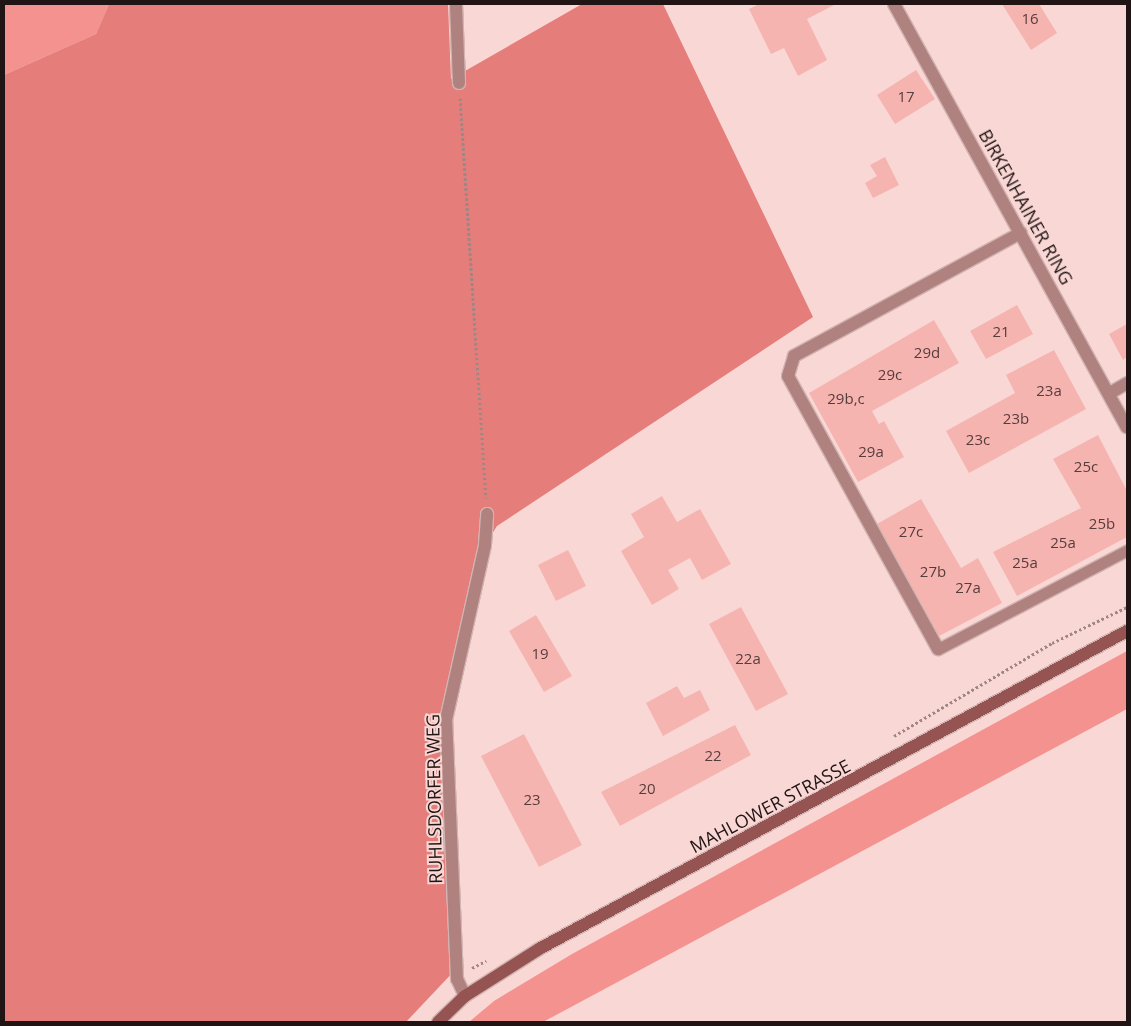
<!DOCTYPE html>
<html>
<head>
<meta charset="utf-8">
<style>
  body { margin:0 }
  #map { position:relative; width:1131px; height:1026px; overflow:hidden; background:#f9d7d5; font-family:"Open Sans",sans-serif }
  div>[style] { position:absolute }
  .green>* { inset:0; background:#f3928e }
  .forest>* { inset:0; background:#e57e7b }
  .building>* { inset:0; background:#f6b4b1 }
  .path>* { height:3px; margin-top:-1.5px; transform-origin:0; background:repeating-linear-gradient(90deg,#9e8684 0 2.5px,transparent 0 5px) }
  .roads { filter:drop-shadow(1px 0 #d2b4b2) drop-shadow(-1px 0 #d2b4b2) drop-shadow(0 1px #d2b4b2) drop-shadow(0 -1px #d2b4b2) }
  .service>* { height:11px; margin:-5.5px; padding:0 5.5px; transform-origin:5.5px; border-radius:5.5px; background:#b0827f }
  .minor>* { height:12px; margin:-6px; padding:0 6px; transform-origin:6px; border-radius:6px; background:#b0827f }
  .secondary>* { height:12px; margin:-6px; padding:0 6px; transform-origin:6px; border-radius:6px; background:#955351 }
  span { translate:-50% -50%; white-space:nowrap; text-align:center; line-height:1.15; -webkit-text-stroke:4px #f9d7d5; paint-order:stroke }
  .number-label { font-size:15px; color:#563d3b }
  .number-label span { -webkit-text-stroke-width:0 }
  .street-label { font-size:18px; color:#201514 }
  .frame { position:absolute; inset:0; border:5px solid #201514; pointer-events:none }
</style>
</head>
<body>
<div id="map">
  <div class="green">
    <i style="clip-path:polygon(4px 4px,109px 4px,96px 34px,4px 75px)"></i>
    <i style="clip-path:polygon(1127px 651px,1127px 709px,543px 1022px,469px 1022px,494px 1001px,572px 954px)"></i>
  </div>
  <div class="forest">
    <i style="clip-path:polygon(109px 4px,448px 4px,451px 79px,582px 4px,663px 4px,813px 317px,497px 526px,485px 545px,446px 720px,457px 968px,406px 1022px,4px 1022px,4px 75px,96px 34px)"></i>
  </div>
  <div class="building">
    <i style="clip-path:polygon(759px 4px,836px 4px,807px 19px,827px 60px,798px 76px,784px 48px,771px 54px,749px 9px)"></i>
    <i style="clip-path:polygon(1002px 4px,1039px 4px,1057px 33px,1031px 50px)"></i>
    <i style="clip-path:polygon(916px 70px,935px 99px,895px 124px,877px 95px)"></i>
    <i style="clip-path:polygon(885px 157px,899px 185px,873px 198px,865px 183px,877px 176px,870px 165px)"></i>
    <i style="clip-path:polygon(1017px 305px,1033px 334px,986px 359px,970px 331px)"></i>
    <i style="clip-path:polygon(934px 320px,959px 363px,872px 411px,879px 424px,884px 421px,904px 457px,858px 482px,809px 393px)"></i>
    <i style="clip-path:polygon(1127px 324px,1127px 357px,1123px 360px,1109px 334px)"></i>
    <i style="clip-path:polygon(1054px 350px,1086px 409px,969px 473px,946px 431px,1015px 393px,1006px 375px)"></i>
    <i style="clip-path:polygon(1098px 435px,1127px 491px,1127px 537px,1017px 596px,993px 552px,1081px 508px,1053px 459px)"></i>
    <i style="clip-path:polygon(662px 496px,677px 522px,700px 509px,731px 564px,702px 580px,690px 558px,668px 570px,679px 589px,652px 605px,621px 551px,644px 537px,631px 514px)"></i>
    <i style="clip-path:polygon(921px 499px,961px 568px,978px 558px,1002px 603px,939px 636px,877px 524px)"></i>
    <i style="clip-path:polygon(568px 550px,586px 586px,556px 601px,538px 565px)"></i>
    <i style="clip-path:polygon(741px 607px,788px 694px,756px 711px,709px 624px)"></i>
    <i style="clip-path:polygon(536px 615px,572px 676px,544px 692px,509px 631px)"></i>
    <i style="clip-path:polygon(677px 686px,684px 698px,700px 690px,710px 710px,663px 736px,646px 703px)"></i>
    <i style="clip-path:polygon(735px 725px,751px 755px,620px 826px,601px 792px)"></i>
    <i style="clip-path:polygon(524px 734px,582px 845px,539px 867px,481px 756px)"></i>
  </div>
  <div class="path">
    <i style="left:460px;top:98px;width:401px;rotate:86.3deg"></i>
    <i style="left:894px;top:736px;width:183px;rotate:-30.5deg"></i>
    <i style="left:1052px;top:643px;width:83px;rotate:-25.6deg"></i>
    <i style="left:472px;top:968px;width:16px;rotate:-27deg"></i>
  </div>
  <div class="roads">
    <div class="service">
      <i style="left:938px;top:649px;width:213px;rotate:-27.6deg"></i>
    </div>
    <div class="minor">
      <i style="left:456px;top:4px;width:79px;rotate:87.8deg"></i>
      <i style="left:894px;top:4px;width:483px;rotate:61.2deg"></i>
      <i style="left:1110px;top:393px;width:20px;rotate:-30deg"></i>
      <i style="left:938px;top:649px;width:311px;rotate:-118.8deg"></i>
      <i style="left:788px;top:376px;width:21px;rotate:-73deg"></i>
      <i style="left:794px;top:356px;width:258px;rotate:-28.5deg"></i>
      <i style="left:465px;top:996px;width:19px;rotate:-115deg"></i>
      <i style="left:457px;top:979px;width:259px;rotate:-92.4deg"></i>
      <i style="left:446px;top:720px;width:179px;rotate:-77.4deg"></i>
      <i style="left:485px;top:545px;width:31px;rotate:-86deg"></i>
    </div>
    <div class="secondary">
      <i style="left:438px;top:1022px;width:37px;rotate:-44deg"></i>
      <i style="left:465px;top:996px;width:88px;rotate:-32.4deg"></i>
      <i style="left:539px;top:949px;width:668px;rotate:-28.41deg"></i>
    </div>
  </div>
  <div class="number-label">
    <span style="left:1030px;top:19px">16</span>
    <span style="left:906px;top:97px">17</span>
    <span style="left:1001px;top:332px">21</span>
    <span style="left:927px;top:353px">29d</span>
    <span style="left:890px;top:375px">29c</span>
    <span style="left:1049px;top:391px">23a</span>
    <span style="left:846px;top:399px">29b,c</span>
    <span style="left:1016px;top:419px">23b</span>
    <span style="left:978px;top:440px">23c</span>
    <span style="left:871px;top:452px">29a</span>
    <span style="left:1086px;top:467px">25c</span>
    <span style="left:1102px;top:524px">25b</span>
    <span style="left:911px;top:532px">27c</span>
    <span style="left:1063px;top:543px">25a</span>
    <span style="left:1025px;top:563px">25a</span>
    <span style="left:933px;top:572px">27b</span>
    <span style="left:968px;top:588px">27a</span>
    <span style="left:540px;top:654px">19</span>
    <span style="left:748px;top:659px">22a</span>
    <span style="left:713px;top:756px">22</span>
    <span style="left:647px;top:789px">20</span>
    <span style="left:532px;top:800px">23</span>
  </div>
  <div class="street-label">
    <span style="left:1026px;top:207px;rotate:61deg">BIRKENHAINER RING</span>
    <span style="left:434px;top:799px;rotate:-91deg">RUHLSDORFER WEG</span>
    <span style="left:770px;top:806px;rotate:-28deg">MAHLOWER STRASSE</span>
  </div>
  <div class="frame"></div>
</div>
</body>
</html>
